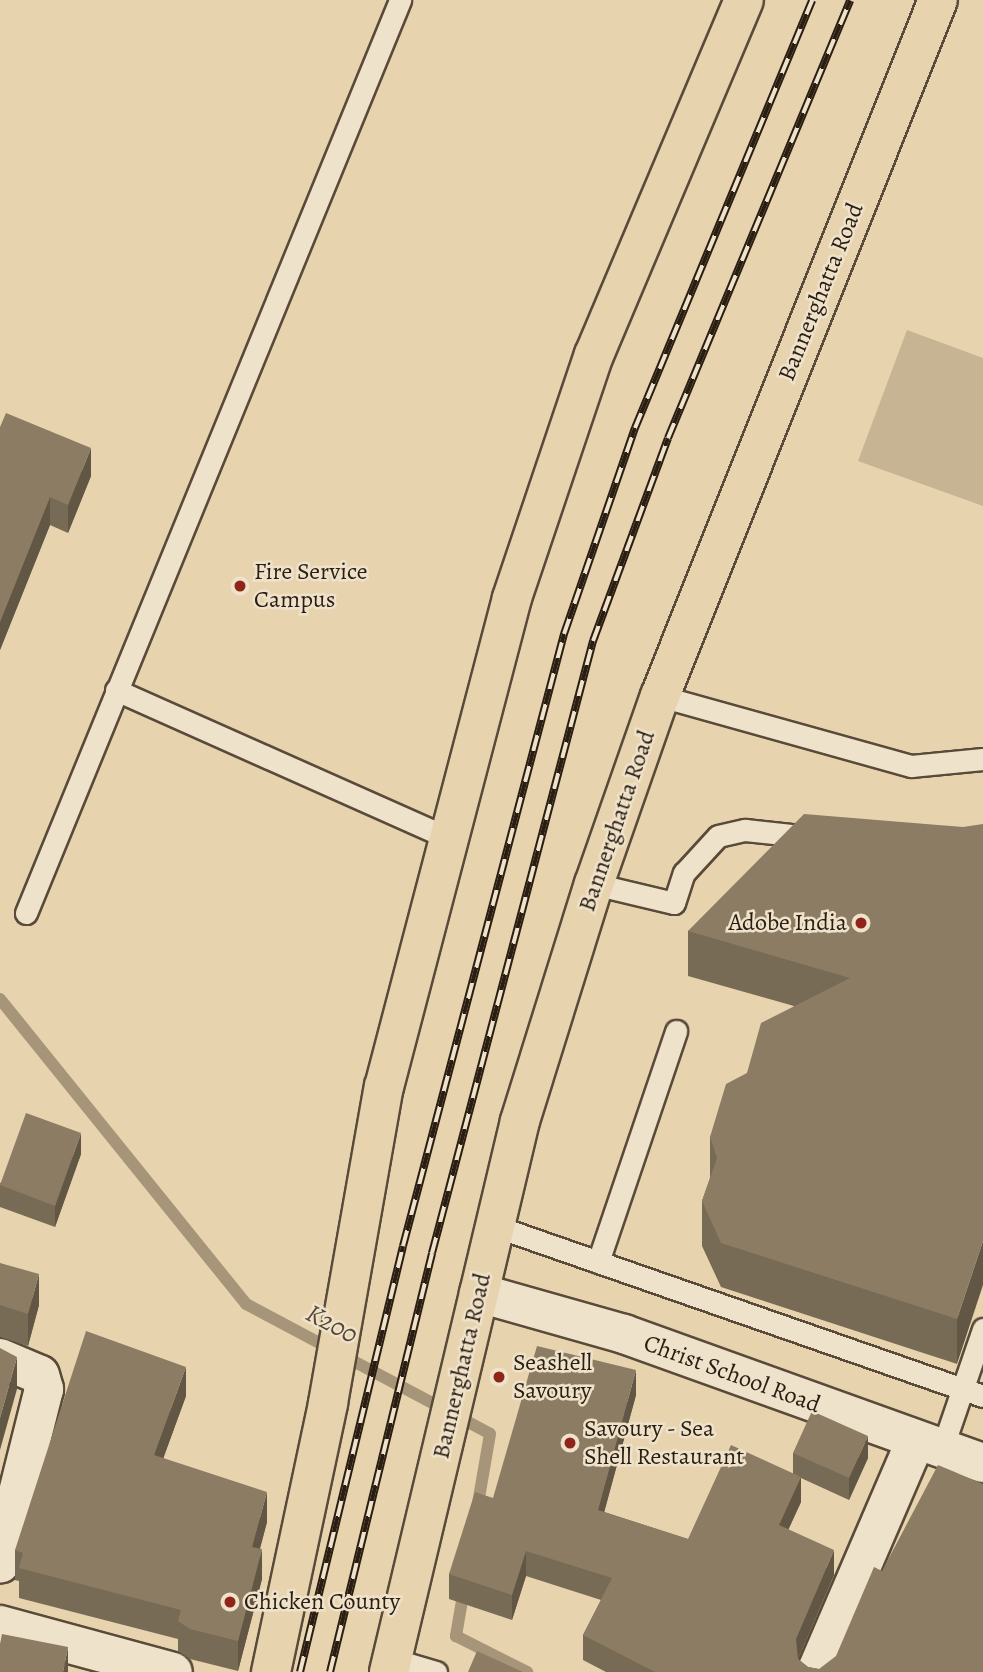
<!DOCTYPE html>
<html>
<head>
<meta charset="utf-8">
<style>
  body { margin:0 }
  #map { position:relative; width:983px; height:1672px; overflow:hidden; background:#e7d3ae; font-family:Alegreya,serif }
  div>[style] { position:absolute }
  .green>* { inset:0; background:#c7b493 }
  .stream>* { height:12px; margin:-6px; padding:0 6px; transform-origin:6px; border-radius:6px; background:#a79579 }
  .roads { filter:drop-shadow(2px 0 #594a39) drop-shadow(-2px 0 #594a39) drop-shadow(0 2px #594a39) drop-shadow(0 -2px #594a39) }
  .lane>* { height:21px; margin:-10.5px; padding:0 10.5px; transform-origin:10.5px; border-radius:10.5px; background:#efe2ca }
  .street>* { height:38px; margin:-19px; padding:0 19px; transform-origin:19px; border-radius:19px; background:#efe2ca }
  .secondary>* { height:38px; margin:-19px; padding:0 19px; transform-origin:19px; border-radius:19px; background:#efe2ca }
  .primary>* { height:38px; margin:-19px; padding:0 19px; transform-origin:19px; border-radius:19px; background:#e7d3ae }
  .rail>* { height:8px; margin-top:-4px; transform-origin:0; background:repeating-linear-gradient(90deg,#efe2ca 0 16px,#2a1d12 0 32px); box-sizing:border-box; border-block:2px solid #2a1d12 }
  .wall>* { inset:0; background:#786b55 }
  .shaded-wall>* { inset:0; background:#625745 }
  .building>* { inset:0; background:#8c7c63 }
  .dots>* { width:19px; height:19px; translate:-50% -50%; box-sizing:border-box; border:4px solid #efe2ca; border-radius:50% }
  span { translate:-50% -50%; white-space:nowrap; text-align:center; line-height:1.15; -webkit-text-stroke:5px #efe2ca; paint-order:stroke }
  .street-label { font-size:24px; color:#2a1d12 }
  .poi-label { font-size:24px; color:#2a1d12 }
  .left { translate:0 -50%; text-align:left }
  .right { translate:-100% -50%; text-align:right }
  .water-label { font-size:26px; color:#564736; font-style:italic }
</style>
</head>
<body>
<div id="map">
  <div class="green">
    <i style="clip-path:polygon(907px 330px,983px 358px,983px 506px,858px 461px)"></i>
  </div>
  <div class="stream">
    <i style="left:0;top:999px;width:392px;rotate:51.1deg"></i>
    <i style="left:246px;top:1304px;width:276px;rotate:28deg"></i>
    <i style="left:490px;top:1434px;width:76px;rotate:99.8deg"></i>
    <i style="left:464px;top:1589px;width:48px;rotate:99.7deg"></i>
    <i style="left:456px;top:1636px;width:80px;rotate:26.9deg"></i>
  </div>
  <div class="roads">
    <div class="lane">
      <i style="left:116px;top:690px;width:363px;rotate:24deg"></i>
      <i style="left:660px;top:696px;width:261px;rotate:15.6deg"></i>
      <i style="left:911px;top:766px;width:72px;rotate:-5.6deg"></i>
      <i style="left:594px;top:884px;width:82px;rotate:13.4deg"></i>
      <i style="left:674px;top:903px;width:32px;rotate:-72deg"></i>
      <i style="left:684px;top:873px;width:50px;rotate:-47.4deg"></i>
      <i style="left:718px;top:836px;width:28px;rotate:-13deg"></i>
      <i style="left:745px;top:830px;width:65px;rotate:6.1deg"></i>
      <i style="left:26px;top:913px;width:987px;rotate:-67.72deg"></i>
      <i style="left:495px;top:1226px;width:517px;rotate:19.21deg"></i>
      <i style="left:598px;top:1262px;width:244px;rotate:-71.3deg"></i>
      <i style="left:942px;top:1449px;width:127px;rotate:-71.1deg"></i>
      <i style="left:392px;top:1659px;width:46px;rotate:16.5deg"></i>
    </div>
    <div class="street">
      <i style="left:0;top:1358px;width:43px;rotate:23deg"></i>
      <i style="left:40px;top:1375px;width:15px;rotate:74deg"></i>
      <i style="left:44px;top:1389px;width:180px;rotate:104.1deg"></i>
      <i style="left:0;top:1625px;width:179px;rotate:15.2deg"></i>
      <i style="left:816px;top:1672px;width:253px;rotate:-66.7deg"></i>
    </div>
    <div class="secondary">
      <i style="left:479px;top:1293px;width:151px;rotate:15.8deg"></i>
      <i style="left:624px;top:1334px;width:381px;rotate:19.8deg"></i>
    </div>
    <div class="primary">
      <i style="left:271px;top:1672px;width:275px;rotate:-78deg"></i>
      <i style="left:328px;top:1403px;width:321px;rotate:-80deg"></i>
      <i style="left:384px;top:1087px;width:505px;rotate:-75.33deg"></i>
      <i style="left:512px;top:598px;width:256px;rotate:-71.4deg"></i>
      <i style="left:594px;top:355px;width:385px;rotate:-67.1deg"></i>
      <i style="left:389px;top:1672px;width:566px;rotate:-76.63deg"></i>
      <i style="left:520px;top:1121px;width:248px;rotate:-72.7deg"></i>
      <i style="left:594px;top:884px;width:199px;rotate:-70.7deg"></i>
      <i style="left:660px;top:696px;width:749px;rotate:-68.23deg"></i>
    </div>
  </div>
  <div class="rail">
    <i style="left:300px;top:1672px;width:438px;rotate:-76.4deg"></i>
    <i style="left:403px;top:1246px;width:633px;rotate:-75.26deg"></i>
    <i style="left:564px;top:634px;width:218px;rotate:-71deg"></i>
    <i style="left:635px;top:428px;width:463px;rotate:-67.5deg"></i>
    <i style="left:330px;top:1672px;width:431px;rotate:-76.3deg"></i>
    <i style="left:432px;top:1253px;width:633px;rotate:-75.26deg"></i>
    <i style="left:593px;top:641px;width:216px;rotate:-69.7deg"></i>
    <i style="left:668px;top:438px;width:474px;rotate:-67.4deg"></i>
  </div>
  <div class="wall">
    <i style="clip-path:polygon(0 427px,91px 476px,68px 533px,50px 525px,0 650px)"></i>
    <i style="clip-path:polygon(963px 827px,957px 1364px,721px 1287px,702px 1246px,702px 1201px,710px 1178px,710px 1137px,747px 1073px,794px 1006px,688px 976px,688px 931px)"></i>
    <i style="clip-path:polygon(81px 1154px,55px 1227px,0 1207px,0 1183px)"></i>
    <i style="clip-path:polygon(0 1263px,39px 1305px,28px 1346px,0 1337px)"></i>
    <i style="clip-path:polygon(636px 1395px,604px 1512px,688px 1539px,793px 1473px,793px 1453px,868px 1458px,849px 1500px,801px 1478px,801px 1502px,788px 1530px,834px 1575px,798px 1659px,808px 1667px,819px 1669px,983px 1672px,606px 1672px,583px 1660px,583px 1635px,601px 1600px,526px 1576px,512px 1620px,449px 1599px,449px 1574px,493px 1498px)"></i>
    <i style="clip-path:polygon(186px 1396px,163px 1458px,267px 1522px,260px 1549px,262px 1579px,238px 1671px,190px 1659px,178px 1651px,178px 1639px,19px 1598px,19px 1581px,15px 1580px,15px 1550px)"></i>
  </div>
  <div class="shaded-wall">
    <i style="clip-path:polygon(91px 448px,91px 476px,68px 533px,68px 505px)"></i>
    <i style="clip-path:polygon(50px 497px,50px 525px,0 650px,0 622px)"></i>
    <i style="clip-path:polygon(81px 1133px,81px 1154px,55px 1227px,55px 1206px)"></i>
    <i style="clip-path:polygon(983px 1241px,983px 1285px,957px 1364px,957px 1319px)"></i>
    <i style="clip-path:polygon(39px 1274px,39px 1305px,28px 1346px,28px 1314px)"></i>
    <i style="clip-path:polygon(17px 1357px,17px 1389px,0 1450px,0 1418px)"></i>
    <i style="clip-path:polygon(186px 1367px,186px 1396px,154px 1484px,154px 1455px)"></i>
    <i style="clip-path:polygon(636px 1370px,636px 1395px,598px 1535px,598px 1510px)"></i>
    <i style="clip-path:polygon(868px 1436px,868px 1458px,849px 1500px,849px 1478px)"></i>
    <i style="clip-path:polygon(801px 1477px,801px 1502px,779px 1550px,779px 1525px)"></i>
    <i style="clip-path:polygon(267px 1492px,267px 1522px,252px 1577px,252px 1547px)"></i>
    <i style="clip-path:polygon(262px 1549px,262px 1579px,238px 1671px,238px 1641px)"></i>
    <i style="clip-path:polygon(834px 1550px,834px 1575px,796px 1664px,796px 1639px)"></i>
    <i style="clip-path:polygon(526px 1551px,526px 1576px,512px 1620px,512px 1595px)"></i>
    <i style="clip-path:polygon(68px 1647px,68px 1672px,63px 1672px)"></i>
  </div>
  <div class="building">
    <i style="clip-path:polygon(6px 413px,91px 448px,68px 505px,50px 497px,0 622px,0 427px)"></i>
    <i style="clip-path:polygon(804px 814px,963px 827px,983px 824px,983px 1241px,957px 1319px,721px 1243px,702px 1201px,717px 1158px,710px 1137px,726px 1084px,747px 1073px,761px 1023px,850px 978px,688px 931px)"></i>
    <i style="clip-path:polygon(26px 1113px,81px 1133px,55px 1206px,0 1185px)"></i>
    <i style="clip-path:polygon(0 1263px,39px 1274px,28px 1314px,0 1305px)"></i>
    <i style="clip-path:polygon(86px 1331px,186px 1367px,154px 1455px,267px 1492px,252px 1547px,262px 1549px,238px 1641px,190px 1629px,178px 1621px,181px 1610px,19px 1568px,23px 1553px,15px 1550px)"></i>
    <i style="clip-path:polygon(537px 1346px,636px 1370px,598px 1510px,688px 1539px,731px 1445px,801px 1477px,779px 1525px,834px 1550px,796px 1639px,798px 1659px,808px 1667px,819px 1669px,836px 1656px,874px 1567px,882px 1571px,938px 1465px,983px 1484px,983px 1672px,655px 1672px,583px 1635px,612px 1578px,526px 1551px,512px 1595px,449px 1574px,475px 1492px,493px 1498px)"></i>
    <i style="clip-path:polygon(0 1348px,17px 1357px,0 1418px)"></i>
    <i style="clip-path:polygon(812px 1411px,868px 1436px,849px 1478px,793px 1453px)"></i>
    <i style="clip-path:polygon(2px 1634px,68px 1647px,63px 1672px,0 1672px,0 1644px)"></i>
    <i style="clip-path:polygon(477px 1651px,523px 1672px,468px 1672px)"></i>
  </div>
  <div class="dots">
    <i style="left:240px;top:586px;background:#8f2418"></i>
    <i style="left:861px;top:923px;background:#8f2418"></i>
    <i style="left:499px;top:1377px;background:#8f2418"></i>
    <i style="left:570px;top:1443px;background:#8f2418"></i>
    <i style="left:230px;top:1602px;background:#8f2418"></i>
  </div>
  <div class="street-label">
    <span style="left:821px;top:292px;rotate:-68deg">Bannerghatta Road</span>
    <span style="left:617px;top:821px;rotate:-71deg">Bannerghatta Road</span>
    <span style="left:462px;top:1366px;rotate:-77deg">Bannerghatta Road</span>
    <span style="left:732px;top:1374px;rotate:20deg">Christ School Road</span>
  </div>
  <div class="poi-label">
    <span class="left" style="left:254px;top:586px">Fire Service<br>Campus</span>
    <span class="right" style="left:847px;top:923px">Adobe India</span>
    <span class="left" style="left:513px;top:1377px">Seashell<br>Savoury</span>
    <span class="left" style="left:584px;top:1443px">Savoury - Sea<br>Shell Restaurant</span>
    <span class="left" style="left:244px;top:1602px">Chicken County</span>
  </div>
  <div class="water-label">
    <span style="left:332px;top:1324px;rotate:28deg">K200</span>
  </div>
</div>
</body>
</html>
